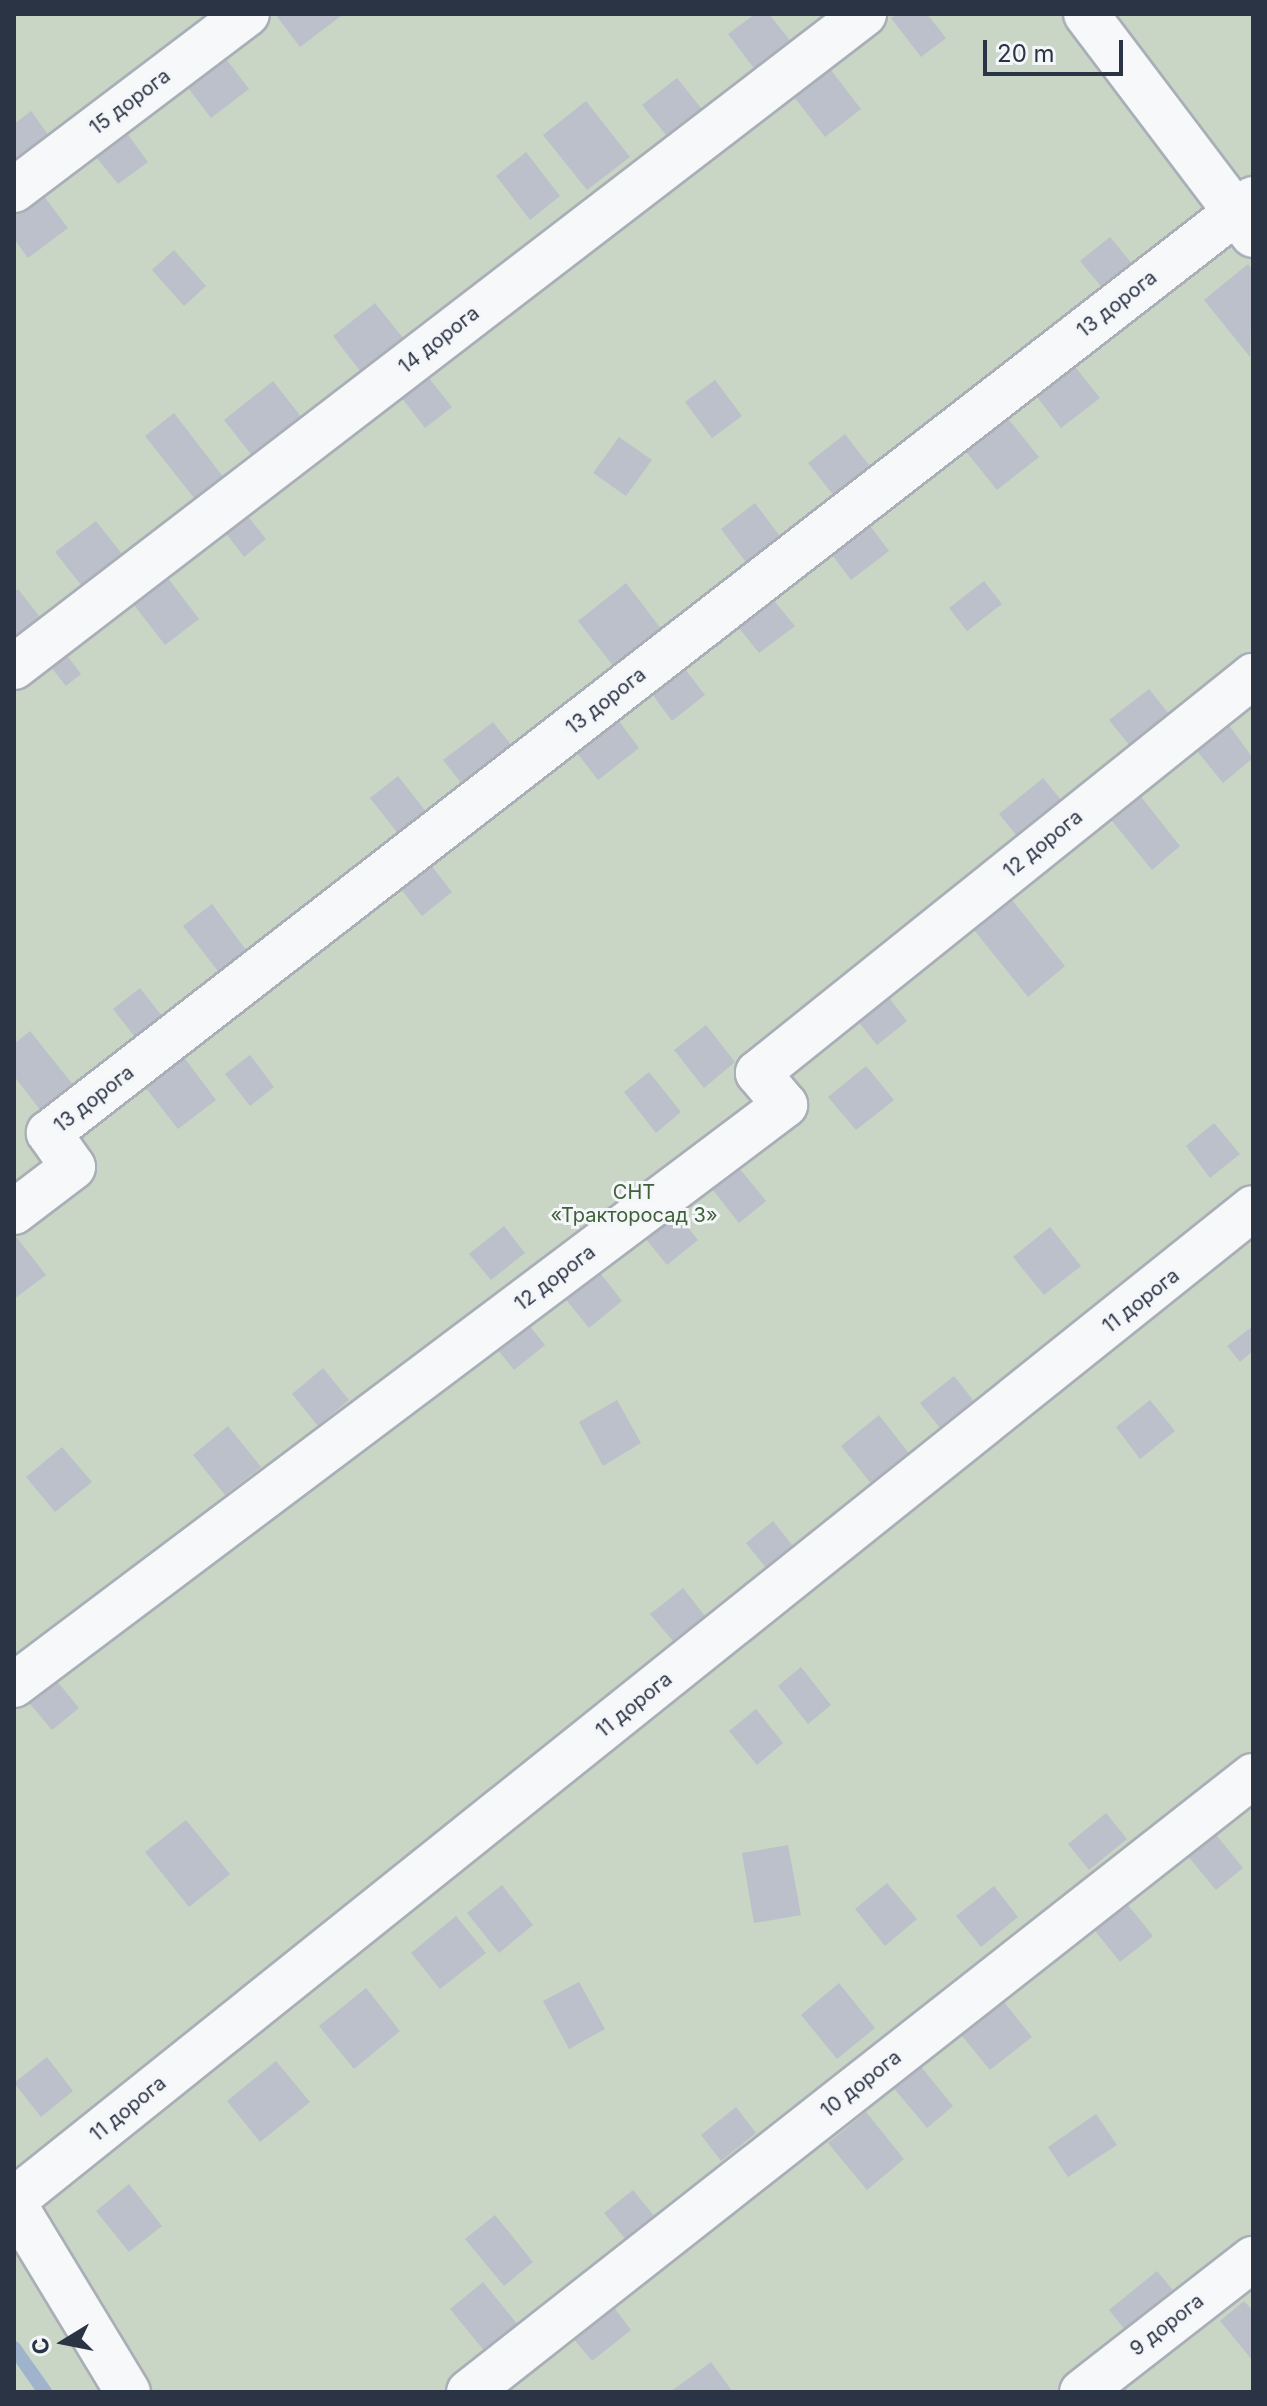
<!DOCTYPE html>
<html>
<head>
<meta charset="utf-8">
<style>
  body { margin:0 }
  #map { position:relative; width:1267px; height:2406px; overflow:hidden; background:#e4e7ec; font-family:Inter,sans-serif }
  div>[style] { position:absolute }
  .green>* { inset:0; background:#c9d6c5 }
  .stream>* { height:14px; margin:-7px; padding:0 7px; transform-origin:7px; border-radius:7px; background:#9fb4cc }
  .building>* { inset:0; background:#bbc0ca }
  .roads { filter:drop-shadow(2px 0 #a9aeb7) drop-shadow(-2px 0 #a9aeb7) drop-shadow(0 2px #a9aeb7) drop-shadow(0 -2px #a9aeb7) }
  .minor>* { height:44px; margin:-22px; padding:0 22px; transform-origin:22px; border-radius:22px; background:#f7f8fa }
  span { translate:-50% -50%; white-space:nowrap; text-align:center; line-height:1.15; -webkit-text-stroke:6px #f4f6f9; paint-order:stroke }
  .street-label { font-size:20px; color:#2b3445 }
  .park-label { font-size:20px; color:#3f6138 }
  .frame { position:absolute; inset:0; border:16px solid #2b3445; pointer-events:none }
  .north { position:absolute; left:24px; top:2302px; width:80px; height:80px; -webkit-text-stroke:6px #f4f6f9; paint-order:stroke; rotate:260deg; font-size:22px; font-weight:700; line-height:32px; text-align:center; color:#2b3445 }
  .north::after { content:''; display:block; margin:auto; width:28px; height:36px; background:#2b3445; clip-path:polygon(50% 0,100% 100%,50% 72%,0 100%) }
  .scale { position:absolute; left:983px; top:40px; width:140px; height:36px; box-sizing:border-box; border:4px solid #2b3445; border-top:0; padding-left:10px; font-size:24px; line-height:28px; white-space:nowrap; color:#2b3445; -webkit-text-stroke:6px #f4f6f9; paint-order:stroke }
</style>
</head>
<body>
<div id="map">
  <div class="green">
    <i style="clip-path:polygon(14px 14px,1253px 14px,1253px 2392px,14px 2392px)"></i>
  </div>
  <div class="stream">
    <i style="left:14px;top:2348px;width:54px;rotate:54.8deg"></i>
  </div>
  <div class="building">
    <i style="clip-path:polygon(275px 14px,339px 14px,341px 16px,300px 47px)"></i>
    <i style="clip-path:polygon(755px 14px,769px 14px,792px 43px,756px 71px,728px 34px)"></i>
    <i style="clip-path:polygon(897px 14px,927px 14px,946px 38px,921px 57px,891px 18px)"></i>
    <i style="clip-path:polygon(220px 51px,249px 89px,211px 118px,182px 80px)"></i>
    <i style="clip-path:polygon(824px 61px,861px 109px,825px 137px,788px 89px)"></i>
    <i style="clip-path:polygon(677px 78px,709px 118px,674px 145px,642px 105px)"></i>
    <i style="clip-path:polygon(586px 101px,630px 157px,587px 190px,543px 135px)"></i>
    <i style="clip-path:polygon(31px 111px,54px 143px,14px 173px,14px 124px)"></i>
    <i style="clip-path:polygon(123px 128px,148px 162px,118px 184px,92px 152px)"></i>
    <i style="clip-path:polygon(526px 152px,560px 196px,530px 220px,496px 176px)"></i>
    <i style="clip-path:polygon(37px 187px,68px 228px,28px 258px,14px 239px,14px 205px)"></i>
    <i style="clip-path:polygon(1110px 237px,1139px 272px,1109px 296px,1080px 261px)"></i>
    <i style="clip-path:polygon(174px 250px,206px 286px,184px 306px,152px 270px)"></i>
    <i style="clip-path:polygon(1248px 264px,1253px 270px,1250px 357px,1204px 300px)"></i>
    <i style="clip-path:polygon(375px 303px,407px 343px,364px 376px,333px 336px)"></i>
    <i style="clip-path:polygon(1072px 363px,1100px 398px,1061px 428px,1034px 393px)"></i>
    <i style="clip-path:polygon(424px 372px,452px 407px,425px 428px,398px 393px)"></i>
    <i style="clip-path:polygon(715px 380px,742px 416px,712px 438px,685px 402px)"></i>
    <i style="clip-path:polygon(273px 381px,306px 423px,257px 462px,224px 420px)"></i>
    <i style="clip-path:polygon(174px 413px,230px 486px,202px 508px,145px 436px)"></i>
    <i style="clip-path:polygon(1006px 416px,1039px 457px,997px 490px,964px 449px)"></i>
    <i style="clip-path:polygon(845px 434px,878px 477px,841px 505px,808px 463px)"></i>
    <i style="clip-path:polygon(619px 437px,652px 460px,626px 496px,593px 473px)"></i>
    <i style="clip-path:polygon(755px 503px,785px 543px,751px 569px,721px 529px)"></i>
    <i style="clip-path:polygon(246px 514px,266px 539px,244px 557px,224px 531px)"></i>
    <i style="clip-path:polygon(865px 519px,889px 551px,851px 580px,827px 548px)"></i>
    <i style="clip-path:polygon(96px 521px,129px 563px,88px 594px,55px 552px)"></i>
    <i style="clip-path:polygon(161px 569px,199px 619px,165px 645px,127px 596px)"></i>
    <i style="clip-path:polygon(984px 581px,1002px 604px,967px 631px,949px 608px)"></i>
    <i style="clip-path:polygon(626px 583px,662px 630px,614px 667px,578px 621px)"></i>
    <i style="clip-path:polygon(18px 589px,43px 621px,14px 644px,14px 592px)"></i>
    <i style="clip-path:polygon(770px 596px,795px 626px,759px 653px,735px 623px)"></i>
    <i style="clip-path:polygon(62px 649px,81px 674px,66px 686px,46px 661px)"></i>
    <i style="clip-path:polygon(682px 665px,705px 695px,672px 721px,649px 690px)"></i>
    <i style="clip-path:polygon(1149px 689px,1177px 724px,1138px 756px,1109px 720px)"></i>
    <i style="clip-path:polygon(609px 708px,639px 748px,598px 780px,567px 740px)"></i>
    <i style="clip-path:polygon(1225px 720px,1253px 758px,1223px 783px,1193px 746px)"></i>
    <i style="clip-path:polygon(493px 722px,520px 756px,470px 794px,443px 760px)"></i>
    <i style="clip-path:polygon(398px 776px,431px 818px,403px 840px,370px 798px)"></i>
    <i style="clip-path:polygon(1043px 778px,1071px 812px,1027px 848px,999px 814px)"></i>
    <i style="clip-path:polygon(1138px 793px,1180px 846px,1152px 870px,1108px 816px)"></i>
    <i style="clip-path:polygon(423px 855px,452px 892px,422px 916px,393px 879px)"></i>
    <i style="clip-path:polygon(1008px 895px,1065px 966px,1028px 997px,970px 925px)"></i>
    <i style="clip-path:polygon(212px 904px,249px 954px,221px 975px,183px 926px)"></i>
    <i style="clip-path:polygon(140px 988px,165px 1020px,138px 1041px,113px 1009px)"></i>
    <i style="clip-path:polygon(883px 990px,907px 1021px,877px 1045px,853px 1015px)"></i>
    <i style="clip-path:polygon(706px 1025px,735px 1062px,704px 1088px,674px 1050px)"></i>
    <i style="clip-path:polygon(30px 1031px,74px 1086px,41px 1111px,14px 1076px,14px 1044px)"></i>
    <i style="clip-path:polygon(177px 1048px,216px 1100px,178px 1129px,138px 1078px)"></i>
    <i style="clip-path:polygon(250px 1055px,274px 1087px,250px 1106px,225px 1074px)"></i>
    <i style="clip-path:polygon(866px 1066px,894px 1100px,856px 1130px,828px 1097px)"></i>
    <i style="clip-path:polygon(649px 1072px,681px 1112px,656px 1133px,624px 1092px)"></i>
    <i style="clip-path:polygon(1214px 1123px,1240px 1154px,1210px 1178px,1186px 1146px)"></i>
    <i style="clip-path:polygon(735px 1163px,766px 1201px,739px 1223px,708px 1184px)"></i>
    <i style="clip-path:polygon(672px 1208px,698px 1240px,667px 1265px,641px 1233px)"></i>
    <i style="clip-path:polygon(504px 1226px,525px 1253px,491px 1280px,469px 1254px)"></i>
    <i style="clip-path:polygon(1050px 1227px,1081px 1266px,1044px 1295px,1013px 1257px)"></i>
    <i style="clip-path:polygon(14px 1234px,46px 1275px,14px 1299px)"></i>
    <i style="clip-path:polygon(597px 1269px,622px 1301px,589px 1328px,564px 1297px)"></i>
    <i style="clip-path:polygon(524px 1319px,545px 1345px,514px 1370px,493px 1344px)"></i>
    <i style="clip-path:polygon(1253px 1326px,1253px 1351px,1240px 1362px,1227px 1346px)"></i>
    <i style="clip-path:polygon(323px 1368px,349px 1400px,318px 1426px,292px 1394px)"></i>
    <i style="clip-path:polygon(954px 1376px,981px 1410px,947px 1437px,920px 1403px)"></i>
    <i style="clip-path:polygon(617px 1400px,641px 1443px,603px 1466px,579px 1422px)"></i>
    <i style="clip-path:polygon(1150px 1400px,1175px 1431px,1140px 1459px,1116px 1427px)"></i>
    <i style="clip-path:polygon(879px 1415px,911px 1456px,873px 1486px,841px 1446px)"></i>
    <i style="clip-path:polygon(228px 1426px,261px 1467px,225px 1495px,193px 1455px)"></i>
    <i style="clip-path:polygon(62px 1447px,92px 1482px,55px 1512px,26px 1477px)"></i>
    <i style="clip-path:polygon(773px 1521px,797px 1551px,770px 1573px,746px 1543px)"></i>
    <i style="clip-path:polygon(683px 1588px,705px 1616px,673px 1641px,650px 1614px)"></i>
    <i style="clip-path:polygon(801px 1667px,831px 1705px,808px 1724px,778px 1686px)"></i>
    <i style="clip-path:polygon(52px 1675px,79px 1708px,52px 1730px,25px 1698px)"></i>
    <i style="clip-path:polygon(756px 1709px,783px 1743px,757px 1765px,729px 1731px)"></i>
    <i style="clip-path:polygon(1106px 1813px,1127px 1839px,1089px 1870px,1068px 1844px)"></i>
    <i style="clip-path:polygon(186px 1820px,230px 1874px,189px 1907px,145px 1852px)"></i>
    <i style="clip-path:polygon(1209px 1826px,1243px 1868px,1216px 1890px,1182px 1849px)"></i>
    <i style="clip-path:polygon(788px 1845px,801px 1915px,754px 1923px,742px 1853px)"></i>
    <i style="clip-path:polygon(887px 1883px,917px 1919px,885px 1946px,855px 1909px)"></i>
    <i style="clip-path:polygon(502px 1885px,533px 1925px,499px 1953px,467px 1913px)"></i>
    <i style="clip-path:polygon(994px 1886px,1018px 1917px,981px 1947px,956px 1916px)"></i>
    <i style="clip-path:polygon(1120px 1895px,1153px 1936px,1120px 1962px,1088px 1922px)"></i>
    <i style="clip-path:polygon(456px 1916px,486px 1953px,440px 1989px,411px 1953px)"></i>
    <i style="clip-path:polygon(579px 1982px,605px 2029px,569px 2049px,543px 2001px)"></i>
    <i style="clip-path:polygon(839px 1983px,875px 2028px,837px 2059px,801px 2015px)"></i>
    <i style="clip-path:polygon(366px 1988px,400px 2031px,354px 2069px,319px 2026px)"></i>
    <i style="clip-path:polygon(1000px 1997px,1032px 2037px,990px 2070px,958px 2031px)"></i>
    <i style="clip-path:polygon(47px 2057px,73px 2091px,41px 2117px,14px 2083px)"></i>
    <i style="clip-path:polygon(914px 2058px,953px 2106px,927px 2128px,887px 2080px)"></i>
    <i style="clip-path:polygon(276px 2061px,310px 2102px,260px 2142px,227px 2101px)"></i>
    <i style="clip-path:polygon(736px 2107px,756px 2133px,721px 2161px,701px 2135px)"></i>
    <i style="clip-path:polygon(866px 2112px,904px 2159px,867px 2190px,828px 2143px)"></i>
    <i style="clip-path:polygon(1096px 2114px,1117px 2145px,1068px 2177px,1048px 2147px)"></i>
    <i style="clip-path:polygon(129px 2184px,162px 2226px,129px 2252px,96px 2211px)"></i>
    <i style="clip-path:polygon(633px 2190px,655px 2217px,626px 2240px,604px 2213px)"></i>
    <i style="clip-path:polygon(495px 2215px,533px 2262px,504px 2286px,465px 2239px)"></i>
    <i style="clip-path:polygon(1157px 2271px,1182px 2301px,1134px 2341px,1109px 2310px)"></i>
    <i style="clip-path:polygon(483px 2282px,519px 2326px,486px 2353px,450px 2309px)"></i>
    <i style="clip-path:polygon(1244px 2301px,1253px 2311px,1253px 2361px,1220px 2321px)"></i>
    <i style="clip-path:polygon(613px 2306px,631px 2330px,592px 2361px,573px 2338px)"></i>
    <i style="clip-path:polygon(711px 2362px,733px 2392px,670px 2392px)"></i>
  </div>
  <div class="roads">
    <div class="minor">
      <i style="left:1086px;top:14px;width:277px;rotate:52.9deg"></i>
      <i style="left:14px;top:190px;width:292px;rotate:-37.1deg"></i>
      <i style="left:14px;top:667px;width:1072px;rotate:-37.53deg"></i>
      <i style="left:14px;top:1212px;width:74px;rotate:-37.3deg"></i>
      <i style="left:73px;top:1167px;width:42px;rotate:-125.2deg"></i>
      <i style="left:49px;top:1133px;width:1524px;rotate:-37.8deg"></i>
      <i style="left:14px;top:1685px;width:965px;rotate:-36.95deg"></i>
      <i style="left:785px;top:1105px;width:42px;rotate:-130.2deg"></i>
      <i style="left:758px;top:1073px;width:635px;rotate:-38.73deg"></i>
      <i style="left:14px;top:2200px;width:1587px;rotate:-38.68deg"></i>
      <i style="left:14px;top:2204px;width:220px;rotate:58.8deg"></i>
      <i style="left:469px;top:2392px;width:997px;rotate:-38.16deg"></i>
      <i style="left:1082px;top:2392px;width:217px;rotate:-37.9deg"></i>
    </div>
  </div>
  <div class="street-label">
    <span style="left:130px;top:102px;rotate:-37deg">15 дорога</span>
    <span style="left:1117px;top:304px;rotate:-38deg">13 дорога</span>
    <span style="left:439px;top:340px;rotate:-38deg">14 дорога</span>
    <span style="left:606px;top:701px;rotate:-38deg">13 дорога</span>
    <span style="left:1043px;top:844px;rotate:-39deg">12 дорога</span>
    <span style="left:94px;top:1099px;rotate:-38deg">13 дорога</span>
    <span style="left:555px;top:1278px;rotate:-37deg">12 дорога</span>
    <span style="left:1141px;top:1301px;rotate:-38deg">11 дорога</span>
    <span style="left:634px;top:1705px;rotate:-39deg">11 дорога</span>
    <span style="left:861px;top:2084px;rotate:-38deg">10 дорога</span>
    <span style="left:128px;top:2109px;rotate:-39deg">11 дорога</span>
    <span style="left:1167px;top:2325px;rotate:-38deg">9 дорога</span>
  </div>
  <div class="park-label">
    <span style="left:634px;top:1204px">СНТ<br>«Тракторосад 3»</span>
  </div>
  <div class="frame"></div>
  <div class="north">С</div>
  <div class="scale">20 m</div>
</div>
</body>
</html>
